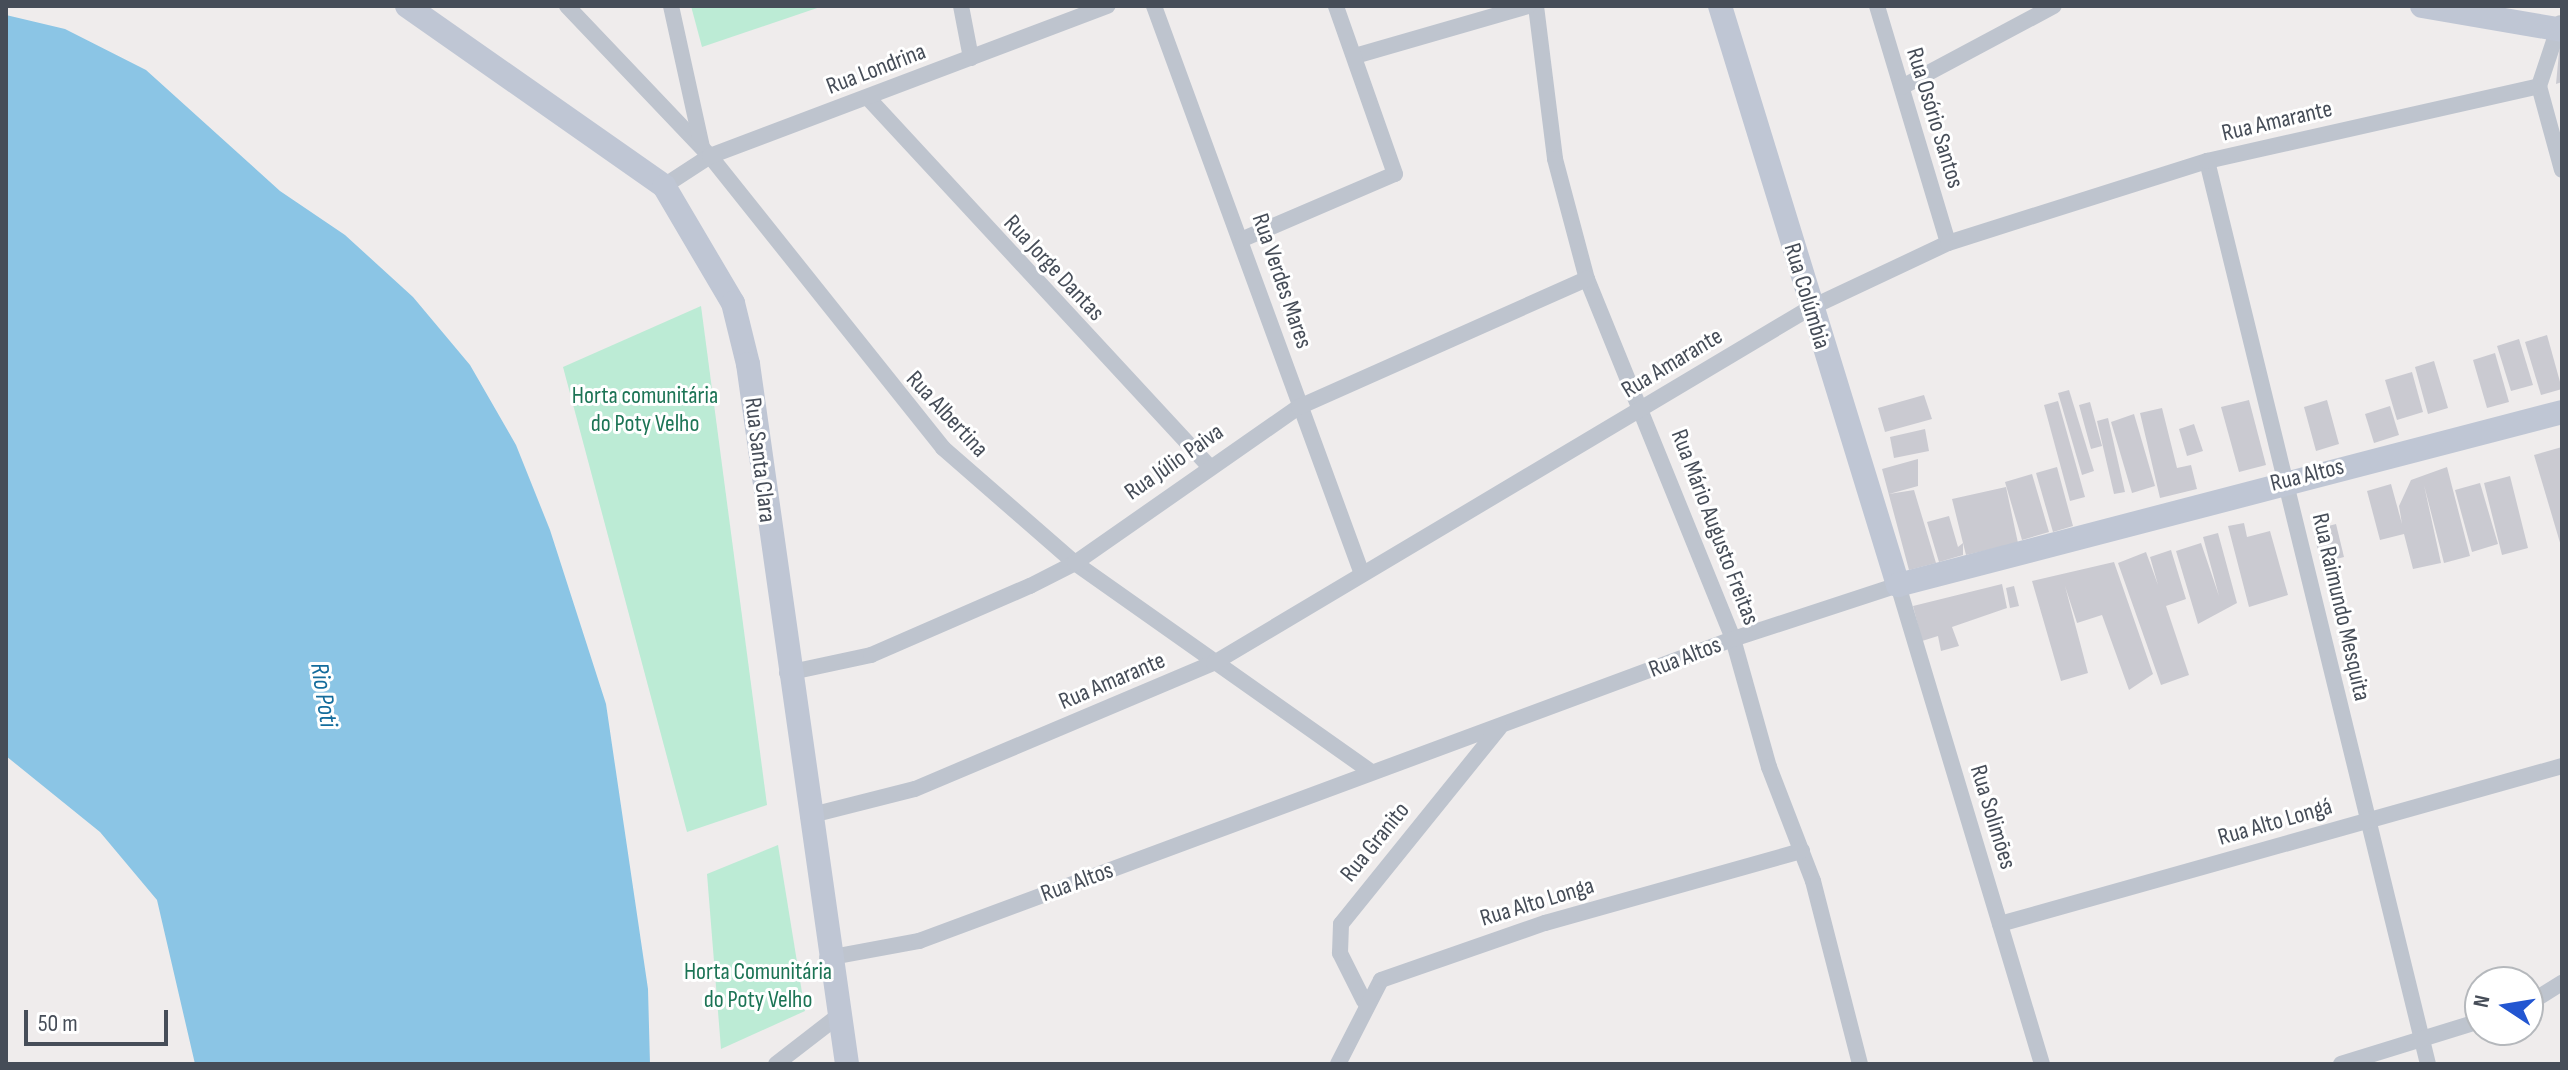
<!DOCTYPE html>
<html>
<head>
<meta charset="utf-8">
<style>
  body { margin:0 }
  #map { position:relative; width:2568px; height:1070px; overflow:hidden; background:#efecec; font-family:"Sofia Sans Condensed",sans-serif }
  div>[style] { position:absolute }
  .green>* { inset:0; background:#bcebd5 }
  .water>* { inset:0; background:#8bc5e5 }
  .building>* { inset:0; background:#cacad1 }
  .street>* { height:16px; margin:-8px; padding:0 8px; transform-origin:8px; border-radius:8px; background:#bec4ce }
  .secondary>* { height:24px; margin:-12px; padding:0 12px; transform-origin:12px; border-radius:12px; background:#bfc6d4 }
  span { translate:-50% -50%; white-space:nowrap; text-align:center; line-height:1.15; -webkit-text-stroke:6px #fff; paint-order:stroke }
  .street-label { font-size:24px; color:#464d58 }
  .park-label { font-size:24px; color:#1c7455 }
  .water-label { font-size:26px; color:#146c9c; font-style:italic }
  .frame { position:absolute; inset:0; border:8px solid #464d58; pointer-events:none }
  .north { position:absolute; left:2464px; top:966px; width:80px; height:80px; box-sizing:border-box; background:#fff; border:2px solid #b5b8bc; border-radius:50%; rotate:282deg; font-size:22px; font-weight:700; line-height:32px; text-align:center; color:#464d58 }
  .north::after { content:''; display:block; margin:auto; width:28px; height:36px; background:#2356d1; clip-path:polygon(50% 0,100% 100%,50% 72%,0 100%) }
  .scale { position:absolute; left:24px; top:1010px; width:144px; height:36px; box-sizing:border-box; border:4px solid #464d58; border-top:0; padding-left:10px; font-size:24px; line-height:28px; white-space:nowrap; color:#464d58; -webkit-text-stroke:6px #fff; paint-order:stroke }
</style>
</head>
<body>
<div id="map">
  <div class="green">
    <i style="clip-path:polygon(691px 6px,823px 6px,702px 47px)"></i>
    <i style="clip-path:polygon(701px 306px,767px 805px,687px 832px,563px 367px)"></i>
    <i style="clip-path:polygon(778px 845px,805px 1011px,721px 1049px,707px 874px)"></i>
  </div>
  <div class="water">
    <i style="clip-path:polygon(6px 15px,65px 29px,146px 70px,280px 191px,345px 235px,413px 297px,470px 365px,516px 445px,550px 530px,606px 704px,648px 989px,650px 1064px,195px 1064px,157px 900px,100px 832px,6px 756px)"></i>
  </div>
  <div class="building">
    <i style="clip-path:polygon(2560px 42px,2562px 82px,2556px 84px)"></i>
    <i style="clip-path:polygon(2547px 335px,2562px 389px,2541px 395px,2525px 342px)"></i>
    <i style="clip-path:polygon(2519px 339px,2533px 385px,2511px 391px,2497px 346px)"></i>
    <i style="clip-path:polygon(2495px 353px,2509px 402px,2487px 408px,2473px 360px)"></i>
    <i style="clip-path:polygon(2434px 361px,2448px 408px,2428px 414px,2415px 367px)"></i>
    <i style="clip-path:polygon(2412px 372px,2423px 412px,2397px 420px,2385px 380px)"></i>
    <i style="clip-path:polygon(2069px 390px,2094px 471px,2082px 475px,2058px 393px)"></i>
    <i style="clip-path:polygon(1924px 395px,1932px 419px,1885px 432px,1878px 408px)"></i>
    <i style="clip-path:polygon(2249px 400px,2266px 465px,2239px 472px,2221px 407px)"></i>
    <i style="clip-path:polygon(2327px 400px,2339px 444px,2316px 451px,2304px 407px)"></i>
    <i style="clip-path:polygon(2058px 401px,2085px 497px,2070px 501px,2044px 405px)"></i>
    <i style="clip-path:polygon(2090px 402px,2102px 446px,2091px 449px,2079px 405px)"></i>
    <i style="clip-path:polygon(2390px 406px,2399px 435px,2374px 443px,2365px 414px)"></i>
    <i style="clip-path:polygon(2162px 408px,2177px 468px,2191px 465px,2197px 489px,2160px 498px,2140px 413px)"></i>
    <i style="clip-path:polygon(2134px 414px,2155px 486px,2132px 493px,2111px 422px)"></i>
    <i style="clip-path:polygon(2108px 418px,2125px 492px,2114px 494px,2097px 421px)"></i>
    <i style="clip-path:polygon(2194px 424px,2203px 451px,2187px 456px,2179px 429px)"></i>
    <i style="clip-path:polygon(1925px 429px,1929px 451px,1894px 458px,1890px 437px)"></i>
    <i style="clip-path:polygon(2562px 447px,2562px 546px,2561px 546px,2534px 455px)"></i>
    <i style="clip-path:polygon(1918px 459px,1918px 486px,1889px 494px,1914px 490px,1936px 563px,1909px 570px,1882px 469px)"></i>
    <i style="clip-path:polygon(2057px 467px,2073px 526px,2053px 532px,2036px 473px)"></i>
    <i style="clip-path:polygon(2447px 467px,2470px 556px,2444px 563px,2424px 485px,2441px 563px,2413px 569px,2404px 534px,2380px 540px,2367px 491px,2391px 484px,2402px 524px,2399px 506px,2411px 480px)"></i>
    <i style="clip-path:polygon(2032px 474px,2049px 532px,2022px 540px,2005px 482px)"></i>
    <i style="clip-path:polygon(2510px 476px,2528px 548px,2502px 555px,2484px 483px)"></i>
    <i style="clip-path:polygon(2480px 483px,2498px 544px,2472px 552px,2455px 490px)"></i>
    <i style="clip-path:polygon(2006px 487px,2018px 543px,1966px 555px,1963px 543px,1963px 555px,1939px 562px,1927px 522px,1949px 516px,1958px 547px,1963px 543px,1952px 499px)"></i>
    <i style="clip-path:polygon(2244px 523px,2247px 537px,2270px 531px,2288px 595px,2249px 607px,2228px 526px)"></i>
    <i style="clip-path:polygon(2336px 524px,2344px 557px,2321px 563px,2313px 530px)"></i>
    <i style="clip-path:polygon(2218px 533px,2237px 603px,2198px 624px,2176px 551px,2201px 543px,2219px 596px,2203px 537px)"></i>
    <i style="clip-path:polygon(2171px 550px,2186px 599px,2166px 606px,2189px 675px,2161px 685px,2118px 563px,2146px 552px,2158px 585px,2150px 557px)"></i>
    <i style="clip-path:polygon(2114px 562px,2153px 674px,2129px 690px,2102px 615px,2077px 623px,2065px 586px,2088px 673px,2061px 681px,2032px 581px)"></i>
    <i style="clip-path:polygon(2002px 584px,2007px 608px,1952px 627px,1959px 646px,1941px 651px,1938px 636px,1922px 641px,1913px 606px)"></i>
    <i style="clip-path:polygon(2014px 586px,2019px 606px,2010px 608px,2006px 588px)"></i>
  </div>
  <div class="street">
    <i style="left:567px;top:6px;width:207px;rotate:46.4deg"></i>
    <i style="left:710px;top:156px;width:374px;rotate:51.4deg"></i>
    <i style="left:943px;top:448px;width:175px;rotate:41.1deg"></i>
    <i style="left:1075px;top:563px;width:362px;rotate:35.2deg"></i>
    <i style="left:671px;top:6px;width:144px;rotate:77.6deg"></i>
    <i style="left:961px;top:6px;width:53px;rotate:79.1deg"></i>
    <i style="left:1154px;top:6px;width:605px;rotate:69.89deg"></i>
    <i style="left:1536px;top:6px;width:154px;rotate:82.9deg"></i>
    <i style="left:1555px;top:159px;width:124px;rotate:75.1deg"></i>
    <i style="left:1587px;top:279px;width:388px;rotate:67.9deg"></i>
    <i style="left:1733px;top:639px;width:133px;rotate:74.3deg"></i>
    <i style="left:1769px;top:767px;width:122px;rotate:68.9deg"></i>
    <i style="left:1813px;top:881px;width:189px;rotate:75.6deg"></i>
    <i style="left:1877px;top:6px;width:247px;rotate:73.3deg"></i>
    <i style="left:1355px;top:56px;width:180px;rotate:-16.1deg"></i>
    <i style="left:2539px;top:86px;width:87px;rotate:74.7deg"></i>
    <i style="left:2539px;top:86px;width:66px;rotate:-71.6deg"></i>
    <i style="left:1902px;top:87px;width:172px;rotate:-28.1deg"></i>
    <i style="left:869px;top:99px;width:499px;rotate:47.2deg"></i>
    <i style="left:2207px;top:161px;width:930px;rotate:76.25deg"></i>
    <i style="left:664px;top:186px;width:55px;rotate:-33.1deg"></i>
    <i style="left:710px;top:156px;width:425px;rotate:-20.7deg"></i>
    <i style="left:1243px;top:239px;width:165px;rotate:-23.2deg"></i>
    <i style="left:1395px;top:174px;width:178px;rotate:-109.4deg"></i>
    <i style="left:787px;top:673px;width:86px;rotate:-12.1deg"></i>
    <i style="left:871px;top:655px;width:173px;rotate:-23.5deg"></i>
    <i style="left:1030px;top:586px;width:51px;rotate:-27.1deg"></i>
    <i style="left:1075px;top:563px;width:273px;rotate:-34.9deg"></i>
    <i style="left:1299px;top:407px;width:315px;rotate:-24deg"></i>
    <i style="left:808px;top:816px;width:110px;rotate:-14.2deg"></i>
    <i style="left:915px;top:789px;width:324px;rotate:-22.9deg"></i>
    <i style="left:1214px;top:663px;width:694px;rotate:-30.78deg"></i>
    <i style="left:1810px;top:308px;width:153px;rotate:-25.2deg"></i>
    <i style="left:1948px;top:243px;width:272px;rotate:-17.6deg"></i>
    <i style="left:2207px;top:161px;width:340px;rotate:-12.7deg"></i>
    <i style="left:2000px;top:924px;width:584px;rotate:-15.7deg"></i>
    <i style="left:827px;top:958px;width:94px;rotate:-10.5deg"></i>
    <i style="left:919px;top:941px;width:868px;rotate:-20.36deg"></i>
    <i style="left:1733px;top:639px;width:174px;rotate:-18.1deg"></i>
    <i style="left:1898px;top:585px;width:500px;rotate:73.27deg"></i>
    <i style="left:1364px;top:1001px;width:54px;rotate:-116.6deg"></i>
    <i style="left:1340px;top:953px;width:29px;rotate:-88deg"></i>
    <i style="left:1341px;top:924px;width:252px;rotate:-51.1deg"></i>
    <i style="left:2528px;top:1004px;width:40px;rotate:-32deg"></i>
    <i style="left:776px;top:1064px;width:78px;rotate:-37.7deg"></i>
    <i style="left:1338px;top:1064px;width:94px;rotate:-62.9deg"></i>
    <i style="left:1381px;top:980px;width:174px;rotate:-19.2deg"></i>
    <i style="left:1545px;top:923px;width:267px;rotate:-15.7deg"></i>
    <i style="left:2341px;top:1064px;width:145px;rotate:-17.2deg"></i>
  </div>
  <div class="secondary">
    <i style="left:407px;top:6px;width:314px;rotate:35deg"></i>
    <i style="left:664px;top:186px;width:136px;rotate:59.5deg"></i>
    <i style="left:733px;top:303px;width:63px;rotate:76.2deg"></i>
    <i style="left:748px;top:364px;width:707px;rotate:81.95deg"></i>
    <i style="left:1720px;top:6px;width:606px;rotate:72.91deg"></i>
    <i style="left:1898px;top:585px;width:686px;rotate:-14.6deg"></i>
    <i style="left:2422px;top:6px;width:142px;rotate:9.7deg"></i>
  </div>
  <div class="street-label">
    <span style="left:876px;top:69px;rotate:-21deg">Rua Londrina</span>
    <span style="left:1935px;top:118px;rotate:73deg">Rua Osório Santos</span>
    <span style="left:2277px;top:121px;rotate:-13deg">Rua Amarante</span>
    <span style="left:1054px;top:268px;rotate:47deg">Rua Jorge Dantas</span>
    <span style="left:1282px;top:281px;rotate:71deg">Rua Verdes Mares</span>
    <span style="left:1807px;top:296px;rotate:73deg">Rua Colúmbia</span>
    <span style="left:1672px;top:363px;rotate:-31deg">Rua Amarante</span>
    <span style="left:947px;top:414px;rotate:47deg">Rua Albertina</span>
    <span style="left:760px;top:460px;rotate:83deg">Rua Santa Clara</span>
    <span style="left:1174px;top:462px;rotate:-35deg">Rua Júlio Paiva</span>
    <span style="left:2307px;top:475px;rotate:-14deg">Rua Altos</span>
    <span style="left:1715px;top:527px;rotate:69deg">Rua Mário Augusto Freitas</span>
    <span style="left:2341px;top:607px;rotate:77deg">Rua Raimundo Mesquita</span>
    <span style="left:1685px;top:657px;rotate:-21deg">Rua Altos</span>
    <span style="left:1112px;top:681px;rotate:-23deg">Rua Amarante</span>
    <span style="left:1993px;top:817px;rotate:73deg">Rua Solimões</span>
    <span style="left:2275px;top:822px;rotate:-16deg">Rua Alto Longá</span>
    <span style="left:1375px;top:842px;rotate:-51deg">Rua Granito</span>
    <span style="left:1077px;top:882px;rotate:-20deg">Rua Altos</span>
    <span style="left:1537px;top:902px;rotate:-17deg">Rua Alto Longa</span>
  </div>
  <div class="park-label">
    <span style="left:645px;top:410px">Horta comunitária<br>do Poty Velho</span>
    <span style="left:758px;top:986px">Horta Comunitária<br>do Poty Velho</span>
  </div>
  <div class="water-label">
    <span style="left:323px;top:695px;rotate:81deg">Rio Poti</span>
  </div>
  <div class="frame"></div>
  <div class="north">N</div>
  <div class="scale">50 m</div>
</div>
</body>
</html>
